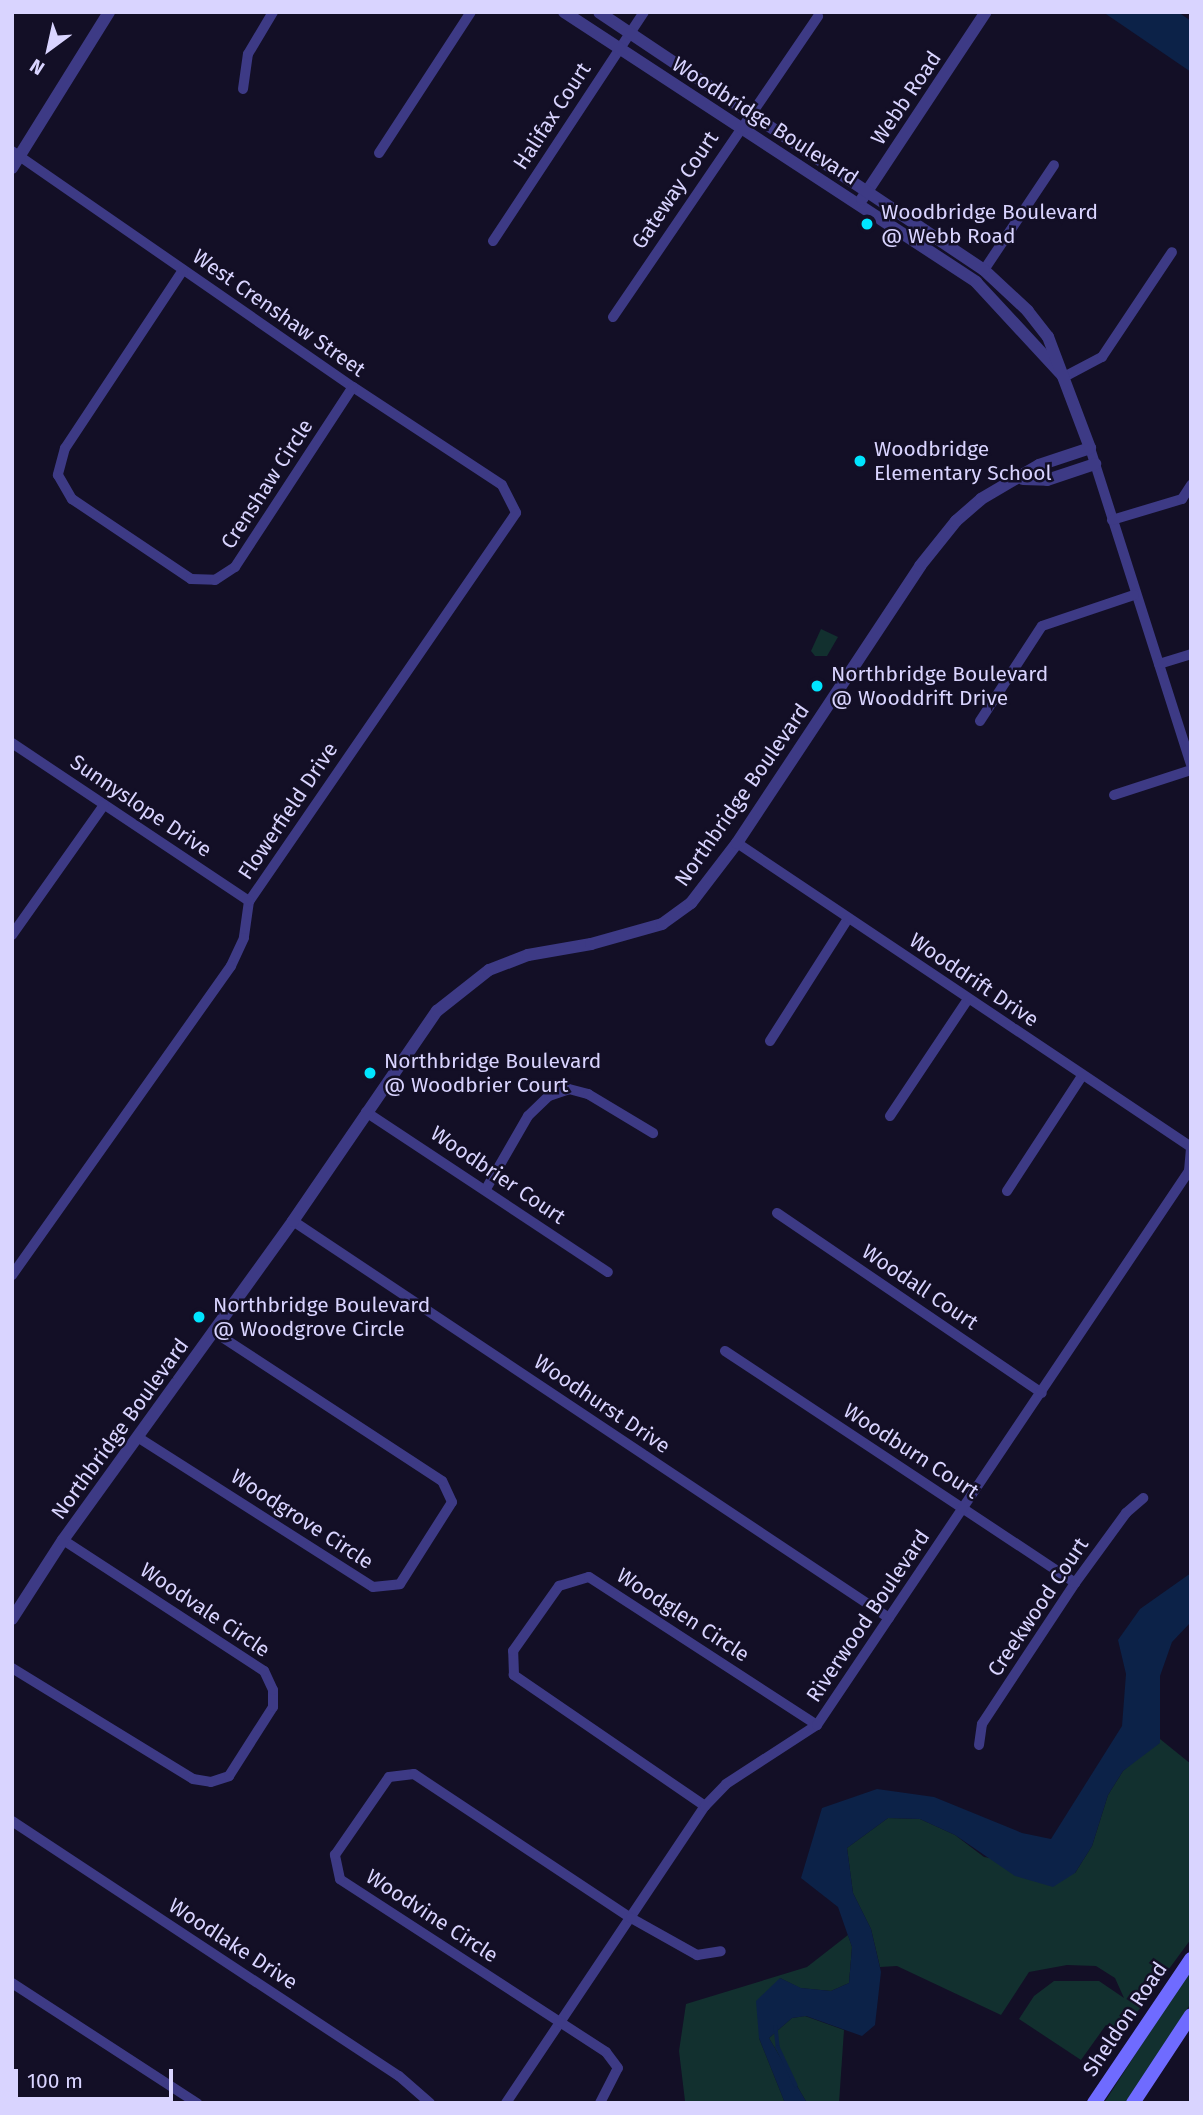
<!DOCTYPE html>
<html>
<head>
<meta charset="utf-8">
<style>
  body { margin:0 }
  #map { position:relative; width:1203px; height:2115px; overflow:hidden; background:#130f26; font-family:"Fira Sans",sans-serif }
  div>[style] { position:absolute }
  .green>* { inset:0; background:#12302f }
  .water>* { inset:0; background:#0c2248 }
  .stream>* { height:3.5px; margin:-1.75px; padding:0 1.75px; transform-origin:1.75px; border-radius:1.75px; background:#0c2248 }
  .minor>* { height:10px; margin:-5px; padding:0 5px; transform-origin:5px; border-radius:5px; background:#3d3a85 }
  .tertiary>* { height:12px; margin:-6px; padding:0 6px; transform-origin:6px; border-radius:6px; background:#3d3a85 }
  .secondary>* { height:14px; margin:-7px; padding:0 7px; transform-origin:7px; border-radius:7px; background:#6f6bff }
  .dots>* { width:19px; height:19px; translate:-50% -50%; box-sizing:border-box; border:4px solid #130f26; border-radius:50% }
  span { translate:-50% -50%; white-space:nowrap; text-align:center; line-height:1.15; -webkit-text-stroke:5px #130f26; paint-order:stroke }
  .street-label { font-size:21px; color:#d9d4ff }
  .poi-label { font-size:21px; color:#d9d4ff }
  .left { translate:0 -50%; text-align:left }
  .frame { position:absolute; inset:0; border:14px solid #d9d4ff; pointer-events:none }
  .north { position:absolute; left:14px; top:14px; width:70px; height:70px; -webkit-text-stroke:5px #130f26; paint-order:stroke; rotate:213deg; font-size:19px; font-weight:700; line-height:28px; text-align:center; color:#d9d4ff }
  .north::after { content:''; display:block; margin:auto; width:24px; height:32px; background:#d9d4ff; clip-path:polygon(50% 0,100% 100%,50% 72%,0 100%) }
  .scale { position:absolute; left:14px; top:2069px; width:159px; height:32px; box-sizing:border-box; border:4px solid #d9d4ff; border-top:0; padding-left:9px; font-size:21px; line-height:24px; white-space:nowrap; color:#d9d4ff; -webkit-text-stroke:5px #130f26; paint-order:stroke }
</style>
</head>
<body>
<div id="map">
  <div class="green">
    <i style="clip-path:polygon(821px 629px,838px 637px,827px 656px,815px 656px,811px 651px)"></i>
    <i style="clip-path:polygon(1160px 1739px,1191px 1764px,1191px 1939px,1121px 2034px,1106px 2025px,1081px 2060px,1019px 2019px,1034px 1996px,1054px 1981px,1099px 1981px,1124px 1998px,1115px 1978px,1096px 1966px,1067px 1965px,1029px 1972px,1001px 2015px,897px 1966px,880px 1967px,871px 1929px,853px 1893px,847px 1848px,888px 1818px,920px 1819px,955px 1835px,984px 1857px,1075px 1873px,1092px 1846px,1108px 1795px,1123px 1771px)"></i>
    <i style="clip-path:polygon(848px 1935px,852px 1947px,849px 1983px,831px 1991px,800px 1988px,780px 1978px,759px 2038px,785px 2103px,685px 2101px,679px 2051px,686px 2004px,807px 1967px)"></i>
    <i style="clip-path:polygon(1191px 1968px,1191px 2003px,1127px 2103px,1104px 2103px)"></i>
    <i style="clip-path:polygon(805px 2016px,844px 2030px,839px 2103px,807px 2103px,769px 2038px,792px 2018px)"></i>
  </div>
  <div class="water">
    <i style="clip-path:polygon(1103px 12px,1178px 12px,1191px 21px,1191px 72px)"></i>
    <i style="clip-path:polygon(1191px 1573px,1191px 1622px,1172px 1642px,1160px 1676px,1160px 1743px,1123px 1771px,1108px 1795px,1092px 1846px,1075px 1873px,1053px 1887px,1015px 1876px,955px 1835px,920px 1819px,888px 1818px,847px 1848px,853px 1893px,871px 1929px,881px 1972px,875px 2025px,862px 2036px,806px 2016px,792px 2018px,769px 2038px,807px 2103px,785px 2103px,759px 2038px,756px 2001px,780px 1978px,801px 1988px,831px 1991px,849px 1983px,852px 1947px,838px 1907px,801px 1878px,822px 1808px,877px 1789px,934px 1797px,1022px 1833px,1051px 1839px,1122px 1726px,1126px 1674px,1118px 1640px,1140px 1609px)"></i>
  </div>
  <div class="stream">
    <i style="left:776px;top:2027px;width:20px;rotate:84deg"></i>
    <i style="left:778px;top:2047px;width:42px;rotate:64.7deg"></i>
  </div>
  <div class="minor">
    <i style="left:243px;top:89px;width:35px;rotate:-82deg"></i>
    <i style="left:248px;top:54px;width:49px;rotate:-59.2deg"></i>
    <i style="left:12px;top:151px;width:415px;rotate:34.7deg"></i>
    <i style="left:353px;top:387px;width:178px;rotate:33.3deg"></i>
    <i style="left:502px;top:485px;width:31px;rotate:63deg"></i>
    <i style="left:516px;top:513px;width:471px;rotate:124.5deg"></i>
    <i style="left:249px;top:901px;width:37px;rotate:98deg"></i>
    <i style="left:244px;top:938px;width:31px;rotate:115deg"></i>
    <i style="left:231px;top:966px;width:379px;rotate:125.3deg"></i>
    <i style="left:379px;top:153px;width:168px;rotate:-56.9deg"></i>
    <i style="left:493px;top:241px;width:274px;rotate:-56.6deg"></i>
    <i style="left:183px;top:270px;width:214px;rotate:123.5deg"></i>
    <i style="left:65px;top:448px;width:28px;rotate:105deg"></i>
    <i style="left:58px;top:475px;width:28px;rotate:60deg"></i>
    <i style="left:72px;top:499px;width:143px;rotate:33.9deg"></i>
    <i style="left:191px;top:579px;width:24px;rotate:2deg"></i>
    <i style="left:215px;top:580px;width:24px;rotate:-33deg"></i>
    <i style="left:235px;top:567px;width:215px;rotate:-56.8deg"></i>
    <i style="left:984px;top:270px;width:126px;rotate:-56.3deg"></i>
    <i style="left:613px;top:317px;width:364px;rotate:-55.7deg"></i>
    <i style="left:1064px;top:377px;width:43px;rotate:-27.8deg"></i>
    <i style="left:1102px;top:357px;width:126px;rotate:-56.3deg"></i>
    <i style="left:1090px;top:448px;width:332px;rotate:72.3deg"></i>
    <i style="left:1112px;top:520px;width:73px;rotate:-16.7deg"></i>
    <i style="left:1182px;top:499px;width:17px;rotate:-57deg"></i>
    <i style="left:1159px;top:664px;width:34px;rotate:-17deg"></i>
    <i style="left:980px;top:721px;width:113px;rotate:-56.9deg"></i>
    <i style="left:1042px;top:626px;width:97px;rotate:-18.6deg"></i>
    <i style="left:12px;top:743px;width:285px;rotate:33.7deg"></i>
    <i style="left:1114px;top:795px;width:81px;rotate:-18deg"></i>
    <i style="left:12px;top:935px;width:159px;rotate:-54.7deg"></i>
    <i style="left:770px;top:1041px;width:143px;rotate:-57.5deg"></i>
    <i style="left:366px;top:1112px;width:290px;rotate:33.5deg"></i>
    <i style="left:890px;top:1116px;width:141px;rotate:-56.3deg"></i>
    <i style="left:486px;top:1189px;width:84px;rotate:-60.1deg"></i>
    <i style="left:528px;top:1116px;width:29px;rotate:-44deg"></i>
    <i style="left:549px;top:1096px;width:21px;rotate:-19deg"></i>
    <i style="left:569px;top:1089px;width:20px;rotate:15deg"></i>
    <i style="left:588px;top:1094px;width:76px;rotate:31deg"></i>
    <i style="left:1007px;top:1191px;width:137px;rotate:-56.9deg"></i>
    <i style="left:777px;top:1213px;width:320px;rotate:34.2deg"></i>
    <i style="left:293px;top:1221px;width:716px;rotate:33.67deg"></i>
    <i style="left:725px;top:1351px;width:420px;rotate:33.5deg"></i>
    <i style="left:139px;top:1438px;width:277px;rotate:32.5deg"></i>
    <i style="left:373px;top:1587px;width:27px;rotate:-6deg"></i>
    <i style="left:400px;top:1584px;width:97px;rotate:-57.6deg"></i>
    <i style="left:452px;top:1502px;width:23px;rotate:-115deg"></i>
    <i style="left:442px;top:1481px;width:272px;rotate:-146.8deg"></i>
    <i style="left:12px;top:1668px;width:212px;rotate:31.5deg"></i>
    <i style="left:193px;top:1779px;width:18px;rotate:9deg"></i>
    <i style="left:211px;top:1782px;width:19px;rotate:-18deg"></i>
    <i style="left:229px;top:1776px;width:82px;rotate:-57.5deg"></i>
    <i style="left:273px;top:1707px;width:17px;rotate:-90deg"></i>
    <i style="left:273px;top:1690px;width:21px;rotate:-115deg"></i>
    <i style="left:264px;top:1671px;width:240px;rotate:-146.9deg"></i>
    <i style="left:979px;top:1745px;width:21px;rotate:-82deg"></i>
    <i style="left:982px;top:1724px;width:169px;rotate:-56.6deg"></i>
    <i style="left:1075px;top:1583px;width:87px;rotate:-53.9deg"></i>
    <i style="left:1126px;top:1513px;width:23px;rotate:-41deg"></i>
    <i style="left:705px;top:1806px;width:232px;rotate:-145.6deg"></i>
    <i style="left:514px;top:1675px;width:24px;rotate:-92deg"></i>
    <i style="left:513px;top:1651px;width:80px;rotate:-54.7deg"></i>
    <i style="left:559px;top:1586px;width:31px;rotate:-17deg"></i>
    <i style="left:589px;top:1577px;width:272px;rotate:33deg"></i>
    <i style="left:12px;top:1821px;width:463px;rotate:33.4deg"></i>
    <i style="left:399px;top:2076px;width:41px;rotate:41.1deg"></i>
    <i style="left:12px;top:1983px;width:221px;rotate:33deg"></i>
    <i style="left:506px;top:2103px;width:358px;rotate:-56.2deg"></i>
    <i style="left:705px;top:1806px;width:30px;rotate:-46deg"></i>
    <i style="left:726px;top:1784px;width:108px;rotate:-33deg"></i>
    <i style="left:817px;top:1725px;width:667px;rotate:-56.12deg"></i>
    <i style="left:1189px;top:1171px;width:24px;rotate:-85deg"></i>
    <i style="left:1191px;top:1147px;width:546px;rotate:-146.19deg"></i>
    <i style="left:600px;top:2103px;width:39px;rotate:-63deg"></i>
    <i style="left:618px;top:2068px;width:20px;rotate:-127deg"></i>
    <i style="left:606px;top:2052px;width:317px;rotate:-147deg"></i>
    <i style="left:340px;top:1879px;width:25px;rotate:-102deg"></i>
    <i style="left:335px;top:1855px;width:95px;rotate:-55.3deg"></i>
    <i style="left:389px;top:1777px;width:25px;rotate:-7deg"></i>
    <i style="left:414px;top:1774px;width:260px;rotate:33.6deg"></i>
    <i style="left:631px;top:1918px;width:76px;rotate:29.3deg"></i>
    <i style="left:697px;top:1955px;width:24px;rotate:-9deg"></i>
  </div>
  <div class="tertiary">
    <i style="left:564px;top:12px;width:493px;rotate:33.2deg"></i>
    <i style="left:976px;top:282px;width:129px;rotate:47.2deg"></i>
    <i style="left:12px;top:168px;width:184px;rotate:-58.1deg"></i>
    <i style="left:862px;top:199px;width:224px;rotate:-56.5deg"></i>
    <i style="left:1023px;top:479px;width:24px;rotate:2deg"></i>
    <i style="left:1047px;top:480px;width:51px;rotate:-18.4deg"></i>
    <i style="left:12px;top:1619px;width:94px;rotate:-57.2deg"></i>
    <i style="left:63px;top:1540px;width:393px;rotate:-54.2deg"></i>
    <i style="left:293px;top:1221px;width:255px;rotate:-55.6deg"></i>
    <i style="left:437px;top:1011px;width:66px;rotate:-38.3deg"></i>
    <i style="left:489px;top:970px;width:42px;rotate:-21deg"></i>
    <i style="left:528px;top:955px;width:64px;rotate:-9.9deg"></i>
    <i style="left:591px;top:944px;width:74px;rotate:-15.7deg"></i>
    <i style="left:662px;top:924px;width:36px;rotate:-36deg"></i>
    <i style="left:691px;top:903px;width:76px;rotate:-52.5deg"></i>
    <i style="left:737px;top:843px;width:332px;rotate:-56.5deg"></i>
    <i style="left:920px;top:566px;width:58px;rotate:-51.3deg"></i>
    <i style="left:956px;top:521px;width:33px;rotate:-41deg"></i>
    <i style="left:981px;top:499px;width:67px;rotate:-30.4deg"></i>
    <i style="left:1039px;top:465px;width:54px;rotate:-18.4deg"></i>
    <i style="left:1090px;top:448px;width:119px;rotate:-110.7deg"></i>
    <i style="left:1048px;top:337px;width:33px;rotate:-128deg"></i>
    <i style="left:1028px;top:311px;width:60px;rotate:-137deg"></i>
    <i style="left:984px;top:270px;width:463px;rotate:-146.2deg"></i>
  </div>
  <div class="secondary">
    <i style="left:1094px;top:2103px;width:174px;rotate:-56deg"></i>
    <i style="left:1133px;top:2103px;width:105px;rotate:-56.6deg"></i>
  </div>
  <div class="dots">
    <i style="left:867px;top:224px;background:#00e5ff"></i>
    <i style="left:860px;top:461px;background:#00e5ff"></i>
    <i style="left:817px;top:686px;background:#00e5ff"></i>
    <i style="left:370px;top:1073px;background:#00e5ff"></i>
    <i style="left:199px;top:1317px;background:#00e5ff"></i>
  </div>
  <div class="street-label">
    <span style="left:906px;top:98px;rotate:-56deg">Webb Road</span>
    <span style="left:552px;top:116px;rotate:-57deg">Halifax Court</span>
    <span style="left:765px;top:121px;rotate:33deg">Woodbridge Boulevard</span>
    <span style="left:675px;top:190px;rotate:-56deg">Gateway Court</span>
    <span style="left:279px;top:313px;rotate:35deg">West Crenshaw Street</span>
    <span style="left:267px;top:484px;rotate:-57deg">Crenshaw Circle</span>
    <span style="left:742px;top:795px;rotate:-55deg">Northbridge Boulevard</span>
    <span style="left:141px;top:806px;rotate:34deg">Sunnyslope Drive</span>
    <span style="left:288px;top:811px;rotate:-56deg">Flowerfield Drive</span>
    <span style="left:974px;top:980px;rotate:34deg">Wooddrift Drive</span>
    <span style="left:498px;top:1175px;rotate:34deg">Woodbrier Court</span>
    <span style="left:920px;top:1287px;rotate:34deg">Woodall Court</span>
    <span style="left:602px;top:1404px;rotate:34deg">Woodhurst Drive</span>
    <span style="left:120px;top:1429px;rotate:-54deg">Northbridge Boulevard</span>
    <span style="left:911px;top:1451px;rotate:33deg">Woodburn Court</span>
    <span style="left:302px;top:1519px;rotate:33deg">Woodgrove Circle</span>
    <span style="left:1038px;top:1607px;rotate:-56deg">Creekwood Court</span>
    <span style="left:205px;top:1610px;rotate:34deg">Woodvale Circle</span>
    <span style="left:683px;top:1615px;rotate:33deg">Woodglen Circle</span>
    <span style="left:868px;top:1616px;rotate:-56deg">Riverwood Boulevard</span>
    <span style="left:432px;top:1916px;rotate:33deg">Woodvine Circle</span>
    <span style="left:233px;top:1944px;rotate:33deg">Woodlake Drive</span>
    <span style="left:1125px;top:2019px;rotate:-56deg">Sheldon Road</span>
  </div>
  <div class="poi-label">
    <span class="left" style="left:881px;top:224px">Woodbridge Boulevard<br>@ Webb Road</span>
    <span class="left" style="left:874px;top:461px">Woodbridge<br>Elementary School</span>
    <span class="left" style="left:831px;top:686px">Northbridge Boulevard<br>@ Wooddrift Drive</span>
    <span class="left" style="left:384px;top:1073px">Northbridge Boulevard<br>@ Woodbrier Court</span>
    <span class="left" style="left:213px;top:1317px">Northbridge Boulevard<br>@ Woodgrove Circle</span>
  </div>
  <div class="frame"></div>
  <div class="north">N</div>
  <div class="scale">100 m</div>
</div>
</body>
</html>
